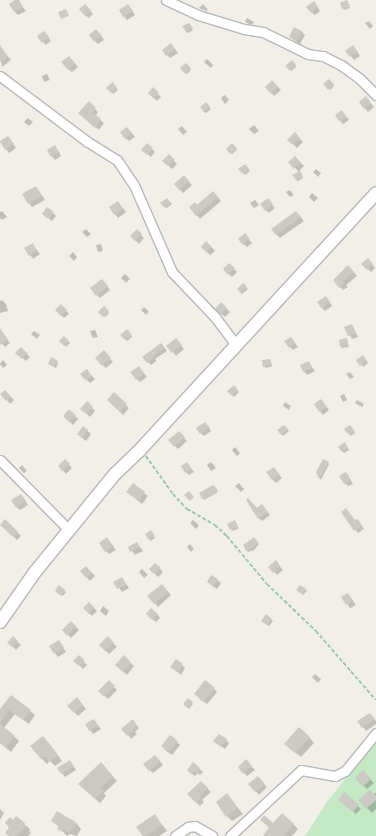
<!DOCTYPE html>
<html>
<head>
<meta charset="utf-8">
<style>
  body { margin:0 }
  #map { position:relative; width:376px; height:836px; overflow:hidden; background:#f1efe8; font-family:Manrope,sans-serif }
  div>[style] { position:absolute }
  .green>* { inset:0; background:#c5e8c5 }
  .shadow>* { inset:0; background:#0003 }
  .building>* { inset:0; background:#cccac5 }
  .path>* { height:1.5px; margin-top:-0.75px; transform-origin:0; background:repeating-linear-gradient(90deg,#9cc7a9 0 4px,transparent 0 6px) }
  .roads { filter:drop-shadow(1px 0 #b5b8bc) drop-shadow(-1px 0 #b5b8bc) drop-shadow(0 1px #b5b8bc) drop-shadow(0 -1px #b5b8bc) }
  .minor>* { height:9px; margin:-4.5px; padding:0 4.5px; transform-origin:4.5px; border-radius:4.5px; background:#fff }
  .secondary>* { height:12px; margin:-6px; padding:0 6px; transform-origin:6px; border-radius:6px; background:#fff }
  span { translate:-50% -50%; white-space:nowrap; text-align:center; line-height:1.15; -webkit-text-stroke:4px #fff; paint-order:stroke }
</style>
</head>
<body>
<div id="map">
  <div class="green">
    <i style="clip-path:polygon(376px 739px,376px 836px,305px 836px,327px 802px)"></i>
  </div>
  <div class="shadow">
    <i style="clip-path:polygon(17px 0,26px 11px,18px 15px,15px 12px)"></i>
    <i style="clip-path:polygon(347px 1px,350px 8px,344px 10px,343px 9px)"></i>
    <i style="clip-path:polygon(203px 4px,208px 10px,206px 11px,199px 8px)"></i>
    <i style="clip-path:polygon(128px 5px,135px 15px,127px 20px,120px 10px)"></i>
    <i style="clip-path:polygon(317px 6px,320px 11px,315px 15px,311px 12px)"></i>
    <i style="clip-path:polygon(89px 9px,93px 14px,89px 18px,85px 15px)"></i>
    <i style="clip-path:polygon(247px 18px,254px 22px,252px 25px,245px 22px)"></i>
    <i style="clip-path:polygon(369px 21px,373px 26px,370px 29px,365px 23px)"></i>
    <i style="clip-path:polygon(190px 25px,193px 30px,188px 33px,186px 32px)"></i>
    <i style="clip-path:polygon(301px 31px,305px 35px,300px 44px,290px 37px)"></i>
    <i style="clip-path:polygon(99px 33px,104px 40px,98px 44px,95px 41px)"></i>
    <i style="clip-path:polygon(47px 35px,51px 41px,46px 45px,43px 42px)"></i>
    <i style="clip-path:polygon(171px 44px,178px 53px,170px 58px,167px 55px)"></i>
    <i style="clip-path:polygon(356px 50px,360px 56px,354px 60px,347px 51px)"></i>
    <i style="clip-path:polygon(3px 51px,11px 60px,2px 67px,0 53px)"></i>
    <i style="clip-path:polygon(207px 59px,213px 65px,211px 68px,204px 62px)"></i>
    <i style="clip-path:polygon(72px 60px,78px 67px,72px 72px,68px 69px)"></i>
    <i style="clip-path:polygon(292px 61px,296px 67px,291px 71px,287px 66px)"></i>
    <i style="clip-path:polygon(186px 64px,191px 70px,187px 74px,182px 68px)"></i>
    <i style="clip-path:polygon(47px 74px,50px 80px,44px 82px,42px 76px)"></i>
    <i style="clip-path:polygon(329px 80px,334px 86px,330px 90px,324px 84px)"></i>
    <i style="clip-path:polygon(272px 81px,281px 90px,274px 96px,266px 87px)"></i>
    <i style="clip-path:polygon(113px 84px,118px 90px,113px 94px,108px 88px)"></i>
    <i style="clip-path:polygon(153px 89px,161px 97px,157px 101px,149px 93px)"></i>
    <i style="clip-path:polygon(225px 95px,229px 100px,225px 104px,221px 98px)"></i>
    <i style="clip-path:polygon(369px 101px,374px 107px,368px 112px,360px 102px)"></i>
    <i style="clip-path:polygon(89px 103px,98px 112px,95px 116px,104px 123px,99px 130px,83px 116px)"></i>
    <i style="clip-path:polygon(206px 104px,211px 109px,206px 113px,204px 112px)"></i>
    <i style="clip-path:polygon(342px 111px,349px 120px,343px 124px,340px 120px)"></i>
    <i style="clip-path:polygon(28px 118px,33px 122px,29px 126px,24px 122px)"></i>
    <i style="clip-path:polygon(254px 125px,259px 131px,254px 134px,249px 129px)"></i>
    <i style="clip-path:polygon(182px 126px,187px 132px,183px 135px,178px 129px)"></i>
    <i style="clip-path:polygon(130px 131px,135px 137px,129px 141px,126px 138px)"></i>
    <i style="clip-path:polygon(295px 134px,303px 142px,297px 148px,289px 140px)"></i>
    <i style="clip-path:polygon(8px 137px,16px 148px,9px 153px,0 142px)"></i>
    <i style="clip-path:polygon(147px 144px,155px 152px,151px 157px,142px 149px)"></i>
    <i style="clip-path:polygon(232px 144px,237px 150px,232px 154px,227px 149px)"></i>
    <i style="clip-path:polygon(58px 150px,61px 156px,55px 160px,52px 156px)"></i>
    <i style="clip-path:polygon(169px 156px,177px 164px,172px 169px,164px 161px)"></i>
    <i style="clip-path:polygon(295px 157px,304px 166px,299px 171px,303px 178px,298px 181px,296px 180px,299px 172px,290px 162px)"></i>
    <i style="clip-path:polygon(245px 165px,250px 171px,245px 175px,240px 169px)"></i>
    <i style="clip-path:polygon(316px 169px,321px 173px,318px 177px,313px 172px)"></i>
    <i style="clip-path:polygon(184px 176px,192px 185px,183px 193px,175px 184px)"></i>
    <i style="clip-path:polygon(36px 187px,45px 200px,32px 207px,23px 194px)"></i>
    <i style="clip-path:polygon(290px 190px,294px 195px,290px 197px,286px 192px)"></i>
    <i style="clip-path:polygon(312px 193px,318px 198px,314px 202px,309px 197px)"></i>
    <i style="clip-path:polygon(216px 195px,221px 201px,200px 219px,190px 207px,197px 206px)"></i>
    <i style="clip-path:polygon(167px 199px,172px 204px,167px 208px,162px 203px)"></i>
    <i style="clip-path:polygon(255px 200px,259px 205px,254px 208px,250px 203px)"></i>
    <i style="clip-path:polygon(118px 202px,126px 212px,118px 218px,115px 214px)"></i>
    <i style="clip-path:polygon(271px 203px,275px 208px,269px 213px,266px 210px)"></i>
    <i style="clip-path:polygon(2px 211px,7px 217px,2px 220px,0 218px,0 212px)"></i>
    <i style="clip-path:polygon(53px 213px,56px 216px,52px 221px,47px 217px)"></i>
    <i style="clip-path:polygon(299px 215px,304px 221px,280px 238px,276px 234px)"></i>
    <i style="clip-path:polygon(86px 229px,91px 234px,87px 237px,82px 232px)"></i>
    <i style="clip-path:polygon(137px 231px,144px 238px,139px 244px,131px 236px)"></i>
    <i style="clip-path:polygon(245px 235px,252px 243px,247px 247px,244px 244px)"></i>
    <i style="clip-path:polygon(206px 242px,215px 251px,210px 255px,202px 247px)"></i>
    <i style="clip-path:polygon(32px 244px,40px 254px,33px 259px,26px 249px)"></i>
    <i style="clip-path:polygon(101px 244px,103px 251px,98px 252px,96px 245px)"></i>
    <i style="clip-path:polygon(73px 252px,77px 257px,74px 261px,69px 256px)"></i>
    <i style="clip-path:polygon(368px 259px,375px 268px,371px 272px,363px 264px)"></i>
    <i style="clip-path:polygon(229px 264px,237px 272px,232px 277px,224px 269px)"></i>
    <i style="clip-path:polygon(352px 270px,357px 276px,346px 285px,348px 287px,343px 290px,334px 280px)"></i>
    <i style="clip-path:polygon(125px 274px,130px 279px,126px 283px,121px 278px)"></i>
    <i style="clip-path:polygon(105px 283px,110px 290px,100px 298px,97px 295px)"></i>
    <i style="clip-path:polygon(243px 285px,248px 289px,242px 294px,238px 289px)"></i>
    <i style="clip-path:polygon(2px 300px,6px 304px,8px 311px,0 313px,0 301px)"></i>
    <i style="clip-path:polygon(329px 301px,332px 306px,325px 311px,322px 308px)"></i>
    <i style="clip-path:polygon(221px 304px,230px 312px,225px 317px,217px 309px)"></i>
    <i style="clip-path:polygon(61px 305px,69px 314px,64px 318px,56px 310px)"></i>
    <i style="clip-path:polygon(144px 307px,149px 312px,146px 315px,141px 310px)"></i>
    <i style="clip-path:polygon(104px 308px,109px 313px,105px 317px,100px 312px)"></i>
    <i style="clip-path:polygon(352px 325px,358px 337px,352px 339px,346px 327px)"></i>
    <i style="clip-path:polygon(95px 330px,98px 337px,93px 338px,90px 331px)"></i>
    <i style="clip-path:polygon(34px 331px,40px 335px,37px 339px,31px 334px)"></i>
    <i style="clip-path:polygon(127px 331px,132px 337px,127px 341px,122px 335px)"></i>
    <i style="clip-path:polygon(0 336px,6px 338px,10px 343px,5px 347px,0 341px)"></i>
    <i style="clip-path:polygon(64px 337px,70px 343px,66px 347px,60px 341px)"></i>
    <i style="clip-path:polygon(291px 338px,298px 347px,293px 350px,290px 347px)"></i>
    <i style="clip-path:polygon(347px 340px,349px 347px,342px 348px,341px 346px)"></i>
    <i style="clip-path:polygon(179px 343px,184px 349px,176px 356px,173px 352px)"></i>
    <i style="clip-path:polygon(163px 346px,167px 351px,155px 359px,156px 361px,151px 365px,143px 357px)"></i>
    <i style="clip-path:polygon(21px 348px,30px 357px,26px 361px,17px 353px)"></i>
    <i style="clip-path:polygon(104px 352px,113px 362px,106px 368px,96px 358px)"></i>
    <i style="clip-path:polygon(364px 358px,368px 363px,363px 367px,358px 360px)"></i>
    <i style="clip-path:polygon(3px 360px,7px 365px,3px 368px,0 364px)"></i>
    <i style="clip-path:polygon(270px 360px,272px 366px,266px 368px,264px 366px)"></i>
    <i style="clip-path:polygon(57px 362px,58px 363px,56px 368px,49px 364px)"></i>
    <i style="clip-path:polygon(308px 362px,315px 371px,307px 375px,304px 371px)"></i>
    <i style="clip-path:polygon(139px 367px,147px 377px,140px 382px,137px 379px)"></i>
    <i style="clip-path:polygon(350px 372px,354px 377px,350px 379px,346px 374px)"></i>
    <i style="clip-path:polygon(90px 374px,95px 379px,90px 383px,87px 380px)"></i>
    <i style="clip-path:polygon(234px 387px,239px 392px,234px 397px,229px 392px)"></i>
    <i style="clip-path:polygon(114px 393px,129px 408px,123px 415px,108px 400px)"></i>
    <i style="clip-path:polygon(8px 394px,14px 400px,10px 404px,7px 400px)"></i>
    <i style="clip-path:polygon(344px 394px,347px 400px,343px 402px,340px 396px)"></i>
    <i style="clip-path:polygon(321px 400px,329px 410px,323px 415px,320px 411px)"></i>
    <i style="clip-path:polygon(357px 400px,364px 404px,362px 407px,355px 403px)"></i>
    <i style="clip-path:polygon(285px 402px,291px 406px,289px 410px,283px 406px)"></i>
    <i style="clip-path:polygon(92px 408px,95px 411px,90px 417px,85px 412px)"></i>
    <i style="clip-path:polygon(69px 410px,78px 419px,73px 425px,64px 416px)"></i>
    <i style="clip-path:polygon(208px 426px,211px 431px,204px 436px,201px 433px)"></i>
    <i style="clip-path:polygon(284px 426px,289px 431px,283px 436px,279px 430px)"></i>
    <i style="clip-path:polygon(83px 427px,91px 434px,86px 441px,81px 437px)"></i>
    <i style="clip-path:polygon(352px 427px,355px 433px,351px 436px,346px 429px)"></i>
    <i style="clip-path:polygon(179px 432px,187px 441px,178px 449px,170px 441px)"></i>
    <i style="clip-path:polygon(346px 445px,349px 450px,344px 453px,339px 447px)"></i>
    <i style="clip-path:polygon(235px 447px,240px 453px,237px 456px,232px 450px)"></i>
    <i style="clip-path:polygon(65px 460px,72px 468px,66px 474px,59px 466px)"></i>
    <i style="clip-path:polygon(211px 462px,216px 468px,211px 471px,207px 465px)"></i>
    <i style="clip-path:polygon(187px 463px,194px 472px,189px 475px,186px 472px)"></i>
    <i style="clip-path:polygon(328px 463px,329px 464px,321px 480px,317px 472px)"></i>
    <i style="clip-path:polygon(22px 465px,27px 471px,24px 473px,19px 468px)"></i>
    <i style="clip-path:polygon(274px 468px,282px 478px,276px 483px,272px 479px)"></i>
    <i style="clip-path:polygon(346px 473px,353px 484px,348px 486px,345px 483px)"></i>
    <i style="clip-path:polygon(239px 483px,244px 489px,241px 492px,235px 486px)"></i>
    <i style="clip-path:polygon(213px 487px,218px 492px,204px 500px,201px 494px)"></i>
    <i style="clip-path:polygon(144px 493px,148px 496px,142px 504px,131px 495px)"></i>
    <i style="clip-path:polygon(24px 499px,28px 505px,20px 510px,17px 507px)"></i>
    <i style="clip-path:polygon(265px 508px,270px 515px,262px 521px,259px 518px,257px 509px)"></i>
    <i style="clip-path:polygon(342px 513px,355px 521px,358px 520px,364px 529px,358px 533px)"></i>
    <i style="clip-path:polygon(5px 520px,21px 536px,17px 540px,1px 525px)"></i>
    <i style="clip-path:polygon(193px 520px,199px 525px,196px 529px,190px 523px)"></i>
    <i style="clip-path:polygon(236px 523px,239px 528px,233px 531px,229px 524px)"></i>
    <i style="clip-path:polygon(152px 533px,155px 538px,151px 541px,146px 534px)"></i>
    <i style="clip-path:polygon(254px 538px,259px 544px,254px 550px,248px 552px,247px 551px)"></i>
    <i style="clip-path:polygon(110px 542px,116px 550px,109px 554px,106px 551px)"></i>
    <i style="clip-path:polygon(137px 543px,143px 551px,135px 555px,129px 547px)"></i>
    <i style="clip-path:polygon(190px 544px,194px 549px,191px 552px,187px 547px)"></i>
    <i style="clip-path:polygon(276px 562px,283px 570px,277px 575px,270px 567px)"></i>
    <i style="clip-path:polygon(155px 564px,163px 572px,158px 577px,150px 569px)"></i>
    <i style="clip-path:polygon(86px 567px,95px 576px,90px 581px,81px 571px)"></i>
    <i style="clip-path:polygon(142px 569px,148px 575px,144px 578px,139px 572px)"></i>
    <i style="clip-path:polygon(212px 576px,221px 583px,217px 589px,211px 585px)"></i>
    <i style="clip-path:polygon(122px 578px,129px 588px,122px 592px,115px 582px)"></i>
    <i style="clip-path:polygon(162px 585px,171px 595px,158px 607px,149px 596px)"></i>
    <i style="clip-path:polygon(300px 586px,307px 591px,303px 595px,297px 590px)"></i>
    <i style="clip-path:polygon(59px 587px,66px 592px,63px 596px,58px 593px)"></i>
    <i style="clip-path:polygon(348px 594px,356px 605px,350px 608px,343px 597px)"></i>
    <i style="clip-path:polygon(89px 603px,97px 611px,92px 616px,84px 608px)"></i>
    <i style="clip-path:polygon(103px 606px,109px 611px,106px 616px,100px 611px)"></i>
    <i style="clip-path:polygon(157px 614px,160px 618px,156px 622px,150px 617px)"></i>
    <i style="clip-path:polygon(267px 616px,273px 621px,269px 626px,262px 621px)"></i>
    <i style="clip-path:polygon(71px 622px,79px 630px,71px 638px,63px 630px)"></i>
    <i style="clip-path:polygon(13px 638px,21px 645px,16px 650px,9px 643px)"></i>
    <i style="clip-path:polygon(108px 638px,117px 647px,109px 654px,100px 645px)"></i>
    <i style="clip-path:polygon(59px 641px,66px 652px,58px 657px,55px 653px)"></i>
    <i style="clip-path:polygon(79px 657px,87px 665px,83px 669px,75px 661px)"></i>
    <i style="clip-path:polygon(124px 657px,134px 666px,127px 675px,120px 669px)"></i>
    <i style="clip-path:polygon(182px 665px,185px 668px,181px 675px,175px 670px)"></i>
    <i style="clip-path:polygon(315px 674px,321px 679px,318px 683px,312px 677px)"></i>
    <i style="clip-path:polygon(109px 682px,117px 690px,108px 699px,100px 691px)"></i>
    <i style="clip-path:polygon(214px 689px,217px 692px,207px 704px,198px 697px)"></i>
    <i style="clip-path:polygon(11px 696px,35px 715px,29px 724px,15px 714px,4px 728px,19px 741px,11px 752px,0 743px,0 710px)"></i>
    <i style="clip-path:polygon(188px 699px,193px 704px,189px 709px,184px 704px)"></i>
    <i style="clip-path:polygon(80px 702px,86px 709px,78px 716px,69px 706px)"></i>
    <i style="clip-path:polygon(370px 714px,376px 721px,376px 724px,366px 731px,363px 727px)"></i>
    <i style="clip-path:polygon(94px 720px,101px 729px,93px 734px,86px 724px)"></i>
    <i style="clip-path:polygon(136px 724px,139px 728px,135px 732px,137px 734px,131px 739px,128px 735px)"></i>
    <i style="clip-path:polygon(309px 737px,314px 743px,301px 757px,291px 749px)"></i>
    <i style="clip-path:polygon(226px 740px,229px 743px,225px 749px,218px 744px)"></i>
    <i style="clip-path:polygon(48px 742px,62px 761px,55px 766px,50px 761px,47px 764px,41px 758px)"></i>
    <i style="clip-path:polygon(177px 742px,180px 745px,172px 755px,165px 750px)"></i>
    <i style="clip-path:polygon(158px 759px,163px 765px,153px 773px,150px 770px)"></i>
    <i style="clip-path:polygon(70px 761px,76px 770px,65px 777px,62px 773px)"></i>
    <i style="clip-path:polygon(246px 761px,255px 770px,247px 776px,239px 767px)"></i>
    <i style="clip-path:polygon(193px 764px,203px 772px,200px 775px,198px 773px,195px 776px,191px 773px)"></i>
    <i style="clip-path:polygon(105px 768px,117px 781px,104px 793px,106px 796px,100px 803px,84px 789px)"></i>
    <i style="clip-path:polygon(363px 772px,374px 783px,367px 789px,356px 778px)"></i>
    <i style="clip-path:polygon(261px 781px,267px 787px,259px 795px,250px 784px)"></i>
    <i style="clip-path:polygon(201px 782px,211px 792px,202px 800px,204px 802px,200px 806px,188px 794px)"></i>
    <i style="clip-path:polygon(376px 793px,376px 809px,372px 813px,360px 800px)"></i>
    <i style="clip-path:polygon(227px 795px,243px 814px,232px 821px,227px 816px)"></i>
    <i style="clip-path:polygon(343px 803px,358px 806px,361px 809px,356px 814px)"></i>
    <i style="clip-path:polygon(0 809px,4px 813px,0 820px)"></i>
    <i style="clip-path:polygon(155px 816px,167px 831px,159px 836px,144px 836px)"></i>
    <i style="clip-path:polygon(16px 818px,30px 829px,29px 831px,31px 833px,28px 836px,10px 836px,13px 821px)"></i>
    <i style="clip-path:polygon(53px 821px,76px 823px,81px 829px,77px 836px,70px 834px,67px 836px)"></i>
    <i style="clip-path:polygon(293px 824px,298px 829px,292px 836px,264px 836px,270px 828px,266px 825px)"></i>
  </div>
  <div class="building">
    <i style="clip-path:polygon(15px 0,19px 0,23px 7px,14px 12px,9px 4px)"></i>
    <i style="clip-path:polygon(347px 0,350px 6px,342px 9px,340px 3px)"></i>
    <i style="clip-path:polygon(314px 1px,318px 7px,311px 13px,306px 7px)"></i>
    <i style="clip-path:polygon(85px 4px,91px 10px,85px 16px,79px 9px)"></i>
    <i style="clip-path:polygon(128px 4px,133px 11px,123px 17px,119px 10px)"></i>
    <i style="clip-path:polygon(66px 9px,69px 16px,61px 19px,58px 12px)"></i>
    <i style="clip-path:polygon(189px 23px,193px 28px,186px 32px,182px 26px)"></i>
    <i style="clip-path:polygon(294px 27px,302px 31px,296px 41px,289px 37px)"></i>
    <i style="clip-path:polygon(96px 29px,102px 36px,94px 42px,89px 35px)"></i>
    <i style="clip-path:polygon(44px 31px,49px 37px,42px 43px,37px 36px)"></i>
    <i style="clip-path:polygon(171px 43px,175px 49px,166px 56px,162px 50px)"></i>
    <i style="clip-path:polygon(0 45px,8px 57px,0 62px)"></i>
    <i style="clip-path:polygon(353px 45px,358px 52px,350px 57px,345px 51px)"></i>
    <i style="clip-path:polygon(69px 56px,75px 63px,68px 70px,61px 62px)"></i>
    <i style="clip-path:polygon(292px 60px,296px 65px,289px 70px,285px 66px)"></i>
    <i style="clip-path:polygon(186px 63px,191px 68px,185px 74px,180px 68px)"></i>
    <i style="clip-path:polygon(329px 79px,334px 84px,328px 90px,323px 84px)"></i>
    <i style="clip-path:polygon(272px 80px,278px 87px,271px 94px,265px 87px)"></i>
    <i style="clip-path:polygon(113px 82px,117px 88px,111px 93px,106px 88px)"></i>
    <i style="clip-path:polygon(153px 87px,159px 93px,153px 98px,148px 93px)"></i>
    <i style="clip-path:polygon(366px 96px,371px 103px,364px 109px,359px 102px)"></i>
    <i style="clip-path:polygon(89px 101px,96px 108px,92px 112px,101px 119px,95px 128px,78px 113px)"></i>
    <i style="clip-path:polygon(206px 102px,210px 107px,204px 112px,200px 107px)"></i>
    <i style="clip-path:polygon(342px 110px,346px 117px,339px 121px,335px 115px)"></i>
    <i style="clip-path:polygon(127px 127px,132px 133px,125px 139px,120px 132px)"></i>
    <i style="clip-path:polygon(295px 132px,300px 138px,293px 145px,287px 140px)"></i>
    <i style="clip-path:polygon(8px 136px,14px 144px,5px 150px,0 141px)"></i>
    <i style="clip-path:polygon(147px 143px,153px 148px,147px 155px,141px 150px)"></i>
    <i style="clip-path:polygon(232px 143px,237px 148px,230px 154px,226px 149px)"></i>
    <i style="clip-path:polygon(55px 145px,59px 152px,51px 157px,47px 150px)"></i>
    <i style="clip-path:polygon(169px 154px,175px 160px,168px 166px,162px 161px)"></i>
    <i style="clip-path:polygon(295px 156px,301px 163px,294px 169px,288px 162px)"></i>
    <i style="clip-path:polygon(245px 164px,249px 169px,243px 174px,238px 169px)"></i>
    <i style="clip-path:polygon(300px 171px,303px 176px,296px 180px,292px 175px)"></i>
    <i style="clip-path:polygon(184px 175px,189px 181px,179px 190px,174px 184px)"></i>
    <i style="clip-path:polygon(36px 186px,42px 196px,28px 204px,22px 194px)"></i>
    <i style="clip-path:polygon(213px 191px,218px 197px,196px 216px,189px 207px,195px 202px,197px 205px)"></i>
    <i style="clip-path:polygon(167px 198px,171px 203px,165px 208px,160px 203px)"></i>
    <i style="clip-path:polygon(268px 198px,273px 204px,265px 211px,260px 204px)"></i>
    <i style="clip-path:polygon(118px 201px,123px 209px,114px 215px,109px 207px)"></i>
    <i style="clip-path:polygon(47px 207px,54px 212px,48px 219px,42px 214px)"></i>
    <i style="clip-path:polygon(296px 211px,301px 217px,276px 235px,271px 229px)"></i>
    <i style="clip-path:polygon(137px 229px,142px 234px,135px 241px,130px 236px)"></i>
    <i style="clip-path:polygon(245px 233px,250px 239px,243px 245px,238px 239px)"></i>
    <i style="clip-path:polygon(206px 241px,212px 247px,206px 252px,201px 247px)"></i>
    <i style="clip-path:polygon(33px 243px,37px 251px,29px 256px,24px 248px)"></i>
    <i style="clip-path:polygon(368px 258px,373px 264px,367px 270px,361px 264px)"></i>
    <i style="clip-path:polygon(229px 263px,235px 268px,228px 275px,223px 269px)"></i>
    <i style="clip-path:polygon(348px 265px,354px 272px,343px 281px,345px 283px,339px 288px,333px 280px)"></i>
    <i style="clip-path:polygon(102px 279px,108px 286px,96px 296px,90px 288px)"></i>
    <i style="clip-path:polygon(243px 283px,247px 287px,240px 293px,237px 289px)"></i>
    <i style="clip-path:polygon(326px 296px,330px 302px,321px 308px,317px 302px)"></i>
    <i style="clip-path:polygon(221px 302px,227px 308px,221px 315px,215px 309px)"></i>
    <i style="clip-path:polygon(61px 304px,67px 310px,61px 316px,55px 310px)"></i>
    <i style="clip-path:polygon(104px 306px,109px 311px,103px 317px,98px 312px)"></i>
    <i style="clip-path:polygon(352px 324px,356px 333px,348px 336px,344px 327px)"></i>
    <i style="clip-path:polygon(0 328px,8px 340px,0 345px)"></i>
    <i style="clip-path:polygon(127px 329px,132px 335px,125px 340px,120px 335px)"></i>
    <i style="clip-path:polygon(64px 336px,69px 341px,64px 346px,59px 341px)"></i>
    <i style="clip-path:polygon(291px 337px,295px 343px,289px 348px,284px 341px)"></i>
    <i style="clip-path:polygon(176px 338px,182px 345px,172px 353px,166px 346px)"></i>
    <i style="clip-path:polygon(347px 338px,348px 345px,340px 347px,339px 340px)"></i>
    <i style="clip-path:polygon(161px 343px,165px 348px,153px 356px,154px 358px,147px 363px,142px 357px)"></i>
    <i style="clip-path:polygon(21px 347px,27px 353px,22px 359px,15px 353px)"></i>
    <i style="clip-path:polygon(104px 350px,111px 358px,102px 366px,95px 358px)"></i>
    <i style="clip-path:polygon(363px 355px,367px 361px,360px 366px,356px 360px)"></i>
    <i style="clip-path:polygon(51px 357px,58px 361px,54px 367px,48px 364px)"></i>
    <i style="clip-path:polygon(270px 359px,272px 365px,263px 367px,262px 360px)"></i>
    <i style="clip-path:polygon(309px 361px,312px 368px,303px 372px,300px 365px)"></i>
    <i style="clip-path:polygon(139px 366px,144px 374px,136px 380px,130px 372px)"></i>
    <i style="clip-path:polygon(87px 369px,92px 376px,86px 381px,80px 374px)"></i>
    <i style="clip-path:polygon(234px 385px,238px 390px,232px 396px,227px 391px)"></i>
    <i style="clip-path:polygon(5px 390px,11px 397px,6px 401px,0 394px)"></i>
    <i style="clip-path:polygon(114px 392px,127px 404px,120px 412px,107px 400px)"></i>
    <i style="clip-path:polygon(321px 399px,327px 407px,319px 412px,314px 404px)"></i>
    <i style="clip-path:polygon(87px 401px,93px 407px,86px 414px,80px 409px)"></i>
    <i style="clip-path:polygon(69px 409px,76px 415px,69px 422px,63px 416px)"></i>
    <i style="clip-path:polygon(205px 422px,209px 427px,200px 434px,196px 428px)"></i>
    <i style="clip-path:polygon(284px 425px,288px 429px,281px 435px,277px 430px)"></i>
    <i style="clip-path:polygon(350px 425px,355px 431px,349px 435px,344px 429px)"></i>
    <i style="clip-path:polygon(83px 426px,88px 430px,82px 438px,77px 434px)"></i>
    <i style="clip-path:polygon(179px 431px,185px 437px,174px 447px,168px 440px)"></i>
    <i style="clip-path:polygon(345px 442px,348px 448px,342px 452px,338px 447px)"></i>
    <i style="clip-path:polygon(65px 459px,70px 464px,62px 471px,58px 466px)"></i>
    <i style="clip-path:polygon(323px 459px,329px 462px,319px 479px,316px 472px)"></i>
    <i style="clip-path:polygon(187px 462px,191px 469px,185px 473px,181px 466px)"></i>
    <i style="clip-path:polygon(274px 467px,279px 475px,272px 480px,266px 472px)"></i>
    <i style="clip-path:polygon(346px 472px,351px 480px,344px 484px,339px 476px)"></i>
    <i style="clip-path:polygon(133px 483px,145px 492px,139px 501px,126px 492px)"></i>
    <i style="clip-path:polygon(213px 485px,218px 490px,212px 495px,202px 499px,199px 493px)"></i>
    <i style="clip-path:polygon(189px 491px,194px 497px,190px 501px,184px 495px)"></i>
    <i style="clip-path:polygon(21px 494px,26px 501px,16px 508px,11px 500px)"></i>
    <i style="clip-path:polygon(248px 498px,257px 508px,262px 504px,268px 512px,258px 519px,246px 500px)"></i>
    <i style="clip-path:polygon(346px 508px,355px 520px,358px 519px,362px 526px,354px 531px,341px 512px)"></i>
    <i style="clip-path:polygon(5px 519px,18px 532px,13px 537px,0 525px)"></i>
    <i style="clip-path:polygon(235px 520px,238px 527px,230px 530px,227px 524px)"></i>
    <i style="clip-path:polygon(151px 530px,155px 536px,149px 540px,145px 534px)"></i>
    <i style="clip-path:polygon(107px 537px,113px 546px,105px 552px,99px 543px)"></i>
    <i style="clip-path:polygon(254px 537px,258px 542px,253px 548px,246px 551px,243px 545px)"></i>
    <i style="clip-path:polygon(137px 542px,140px 547px,130px 552px,128px 547px)"></i>
    <i style="clip-path:polygon(276px 560px,280px 566px,273px 573px,268px 567px)"></i>
    <i style="clip-path:polygon(155px 563px,161px 568px,154px 574px,149px 569px)"></i>
    <i style="clip-path:polygon(86px 566px,92px 573px,86px 578px,80px 571px)"></i>
    <i style="clip-path:polygon(211px 575px,218px 579px,213px 586px,207px 582px)"></i>
    <i style="clip-path:polygon(122px 577px,126px 585px,117px 589px,113px 582px)"></i>
    <i style="clip-path:polygon(162px 584px,168px 592px,154px 604px,147px 596px)"></i>
    <i style="clip-path:polygon(59px 585px,65px 590px,61px 596px,55px 591px)"></i>
    <i style="clip-path:polygon(300px 585px,306px 589px,302px 594px,296px 590px)"></i>
    <i style="clip-path:polygon(348px 593px,353px 601px,346px 605px,341px 597px)"></i>
    <i style="clip-path:polygon(89px 602px,94px 607px,89px 614px,83px 608px)"></i>
    <i style="clip-path:polygon(151px 608px,158px 614px,152px 620px,146px 614px)"></i>
    <i style="clip-path:polygon(266px 614px,272px 619px,267px 625px,261px 621px)"></i>
    <i style="clip-path:polygon(71px 621px,76px 626px,67px 636px,62px 630px)"></i>
    <i style="clip-path:polygon(13px 636px,18px 641px,12px 647px,7px 643px)"></i>
    <i style="clip-path:polygon(108px 636px,114px 643px,105px 651px,99px 645px)"></i>
    <i style="clip-path:polygon(59px 640px,64px 648px,54px 654px,49px 646px)"></i>
    <i style="clip-path:polygon(79px 655px,85px 661px,79px 666px,73px 661px)"></i>
    <i style="clip-path:polygon(124px 655px,131px 662px,123px 672px,115px 665px)"></i>
    <i style="clip-path:polygon(176px 659px,183px 664px,177px 672px,170px 667px)"></i>
    <i style="clip-path:polygon(109px 680px,115px 686px,104px 697px,98px 691px)"></i>
    <i style="clip-path:polygon(205px 680px,215px 688px,203px 702px,194px 694px)"></i>
    <i style="clip-path:polygon(11px 695px,31px 710px,23px 720px,9px 710px,0 723px,0 709px)"></i>
    <i style="clip-path:polygon(77px 697px,83px 705px,74px 713px,67px 706px)"></i>
    <i style="clip-path:polygon(188px 698px,193px 702px,187px 708px,183px 704px)"></i>
    <i style="clip-path:polygon(370px 713px,375px 719px,362px 728px,357px 721px)"></i>
    <i style="clip-path:polygon(94px 719px,98px 726px,89px 731px,85px 724px)"></i>
    <i style="clip-path:polygon(133px 719px,136px 724px,133px 728px,134px 730px,127px 736px,121px 729px)"></i>
    <i style="clip-path:polygon(0 724px,15px 736px,6px 748px,0 743px)"></i>
    <i style="clip-path:polygon(299px 727px,310px 737px,295px 753px,284px 744px)"></i>
    <i style="clip-path:polygon(219px 734px,227px 739px,221px 747px,213px 741px)"></i>
    <i style="clip-path:polygon(170px 735px,178px 741px,168px 752px,161px 746px)"></i>
    <i style="clip-path:polygon(43px 736px,58px 755px,49px 762px,45px 756px,41px 759px,30px 746px)"></i>
    <i style="clip-path:polygon(155px 755px,160px 761px,149px 771px,143px 764px)"></i>
    <i style="clip-path:polygon(246px 759px,252px 766px,243px 774px,238px 767px)"></i>
    <i style="clip-path:polygon(70px 760px,74px 766px,61px 774px,57px 768px)"></i>
    <i style="clip-path:polygon(101px 762px,113px 776px,100px 788px,103px 791px,95px 799px,78px 784px)"></i>
    <i style="clip-path:polygon(193px 762px,200px 768px,197px 773px,194px 771px,191px 774px,187px 770px)"></i>
    <i style="clip-path:polygon(363px 770px,371px 779px,363px 787px,355px 778px)"></i>
    <i style="clip-path:polygon(258px 776px,265px 784px,255px 792px,248px 784px)"></i>
    <i style="clip-path:polygon(201px 781px,208px 788px,200px 796px,202px 798px,196px 803px,187px 794px)"></i>
    <i style="clip-path:polygon(370px 790px,376px 796px,376px 800px,366px 809px,358px 800px)"></i>
    <i style="clip-path:polygon(344px 792px,359px 805px,353px 812px,338px 800px)"></i>
    <i style="clip-path:polygon(227px 793px,238px 808px,226px 817px,216px 802px)"></i>
    <i style="clip-path:polygon(57px 811px,77px 823px,70px 833px,64px 830px,63px 832px,57px 829px,59px 826px,51px 821px)"></i>
    <i style="clip-path:polygon(282px 813px,294px 824px,283px 836px,263px 836px,269px 827px,260px 820px,264px 815px,273px 823px)"></i>
    <i style="clip-path:polygon(155px 814px,162px 825px,146px 836px,143px 836px,136px 827px)"></i>
    <i style="clip-path:polygon(16px 816px,25px 823px,24px 825px,26px 827px,16px 836px,9px 836px,5px 833px,9px 827px,5px 823px,10px 817px,13px 820px)"></i>
  </div>
  <div class="path">
    <i style="left:146px;top:456px;width:47px;rotate:54.6deg"></i>
    <i style="left:173px;top:494px;width:21px;rotate:47deg"></i>
    <i style="left:187px;top:509px;width:32px;rotate:30deg"></i>
    <i style="left:215px;top:525px;width:16px;rotate:43deg"></i>
    <i style="left:227px;top:536px;width:62px;rotate:50.2deg"></i>
    <i style="left:267px;top:584px;width:68px;rotate:43.8deg"></i>
    <i style="left:316px;top:631px;width:91px;rotate:49deg"></i>
  </div>
  <div class="roads">
    <div class="minor">
      <i style="left:166px;top:0;width:35px;rotate:25deg"></i>
      <i style="left:198px;top:15px;width:48px;rotate:16.9deg"></i>
      <i style="left:244px;top:29px;width:19px;rotate:9deg"></i>
      <i style="left:263px;top:32px;width:50px;rotate:26.1deg"></i>
      <i style="left:308px;top:54px;width:15px;rotate:8deg"></i>
      <i style="left:323px;top:56px;width:20px;rotate:27deg"></i>
      <i style="left:341px;top:65px;width:24px;rotate:36deg"></i>
      <i style="left:360px;top:79px;width:23px;rotate:45deg"></i>
      <i style="left:0;top:76px;width:110px;rotate:36.9deg"></i>
      <i style="left:88px;top:142px;width:34px;rotate:32deg"></i>
      <i style="left:117px;top:160px;width:30px;rotate:56deg"></i>
      <i style="left:134px;top:185px;width:95px;rotate:66.4deg"></i>
      <i style="left:172px;top:272px;width:62px;rotate:46.3deg"></i>
      <i style="left:215px;top:317px;width:35px;rotate:53deg"></i>
      <i style="left:0;top:460px;width:97px;rotate:45.4deg"></i>
      <i style="left:175px;top:836px;width:16px;rotate:-35deg"></i>
      <i style="left:188px;top:827px;width:7px;rotate:-8deg"></i>
      <i style="left:195px;top:826px;width:20px;rotate:30deg"></i>
      <i style="left:230px;top:836px;width:97px;rotate:-42.9deg"></i>
      <i style="left:301px;top:770px;width:35px;rotate:10deg"></i>
      <i style="left:335px;top:776px;width:11px;rotate:-27deg"></i>
      <i style="left:345px;top:771px;width:49px;rotate:-50.8deg"></i>
    </div>
    <div class="secondary">
      <i style="left:0;top:622px;width:61px;rotate:-55deg"></i>
      <i style="left:35px;top:572px;width:127px;rotate:-50.8deg"></i>
      <i style="left:115px;top:474px;width:33px;rotate:-44deg"></i>
      <i style="left:139px;top:451px;width:350px;rotate:-47.4deg"></i>
    </div>
  </div>
</div>
</body>
</html>
